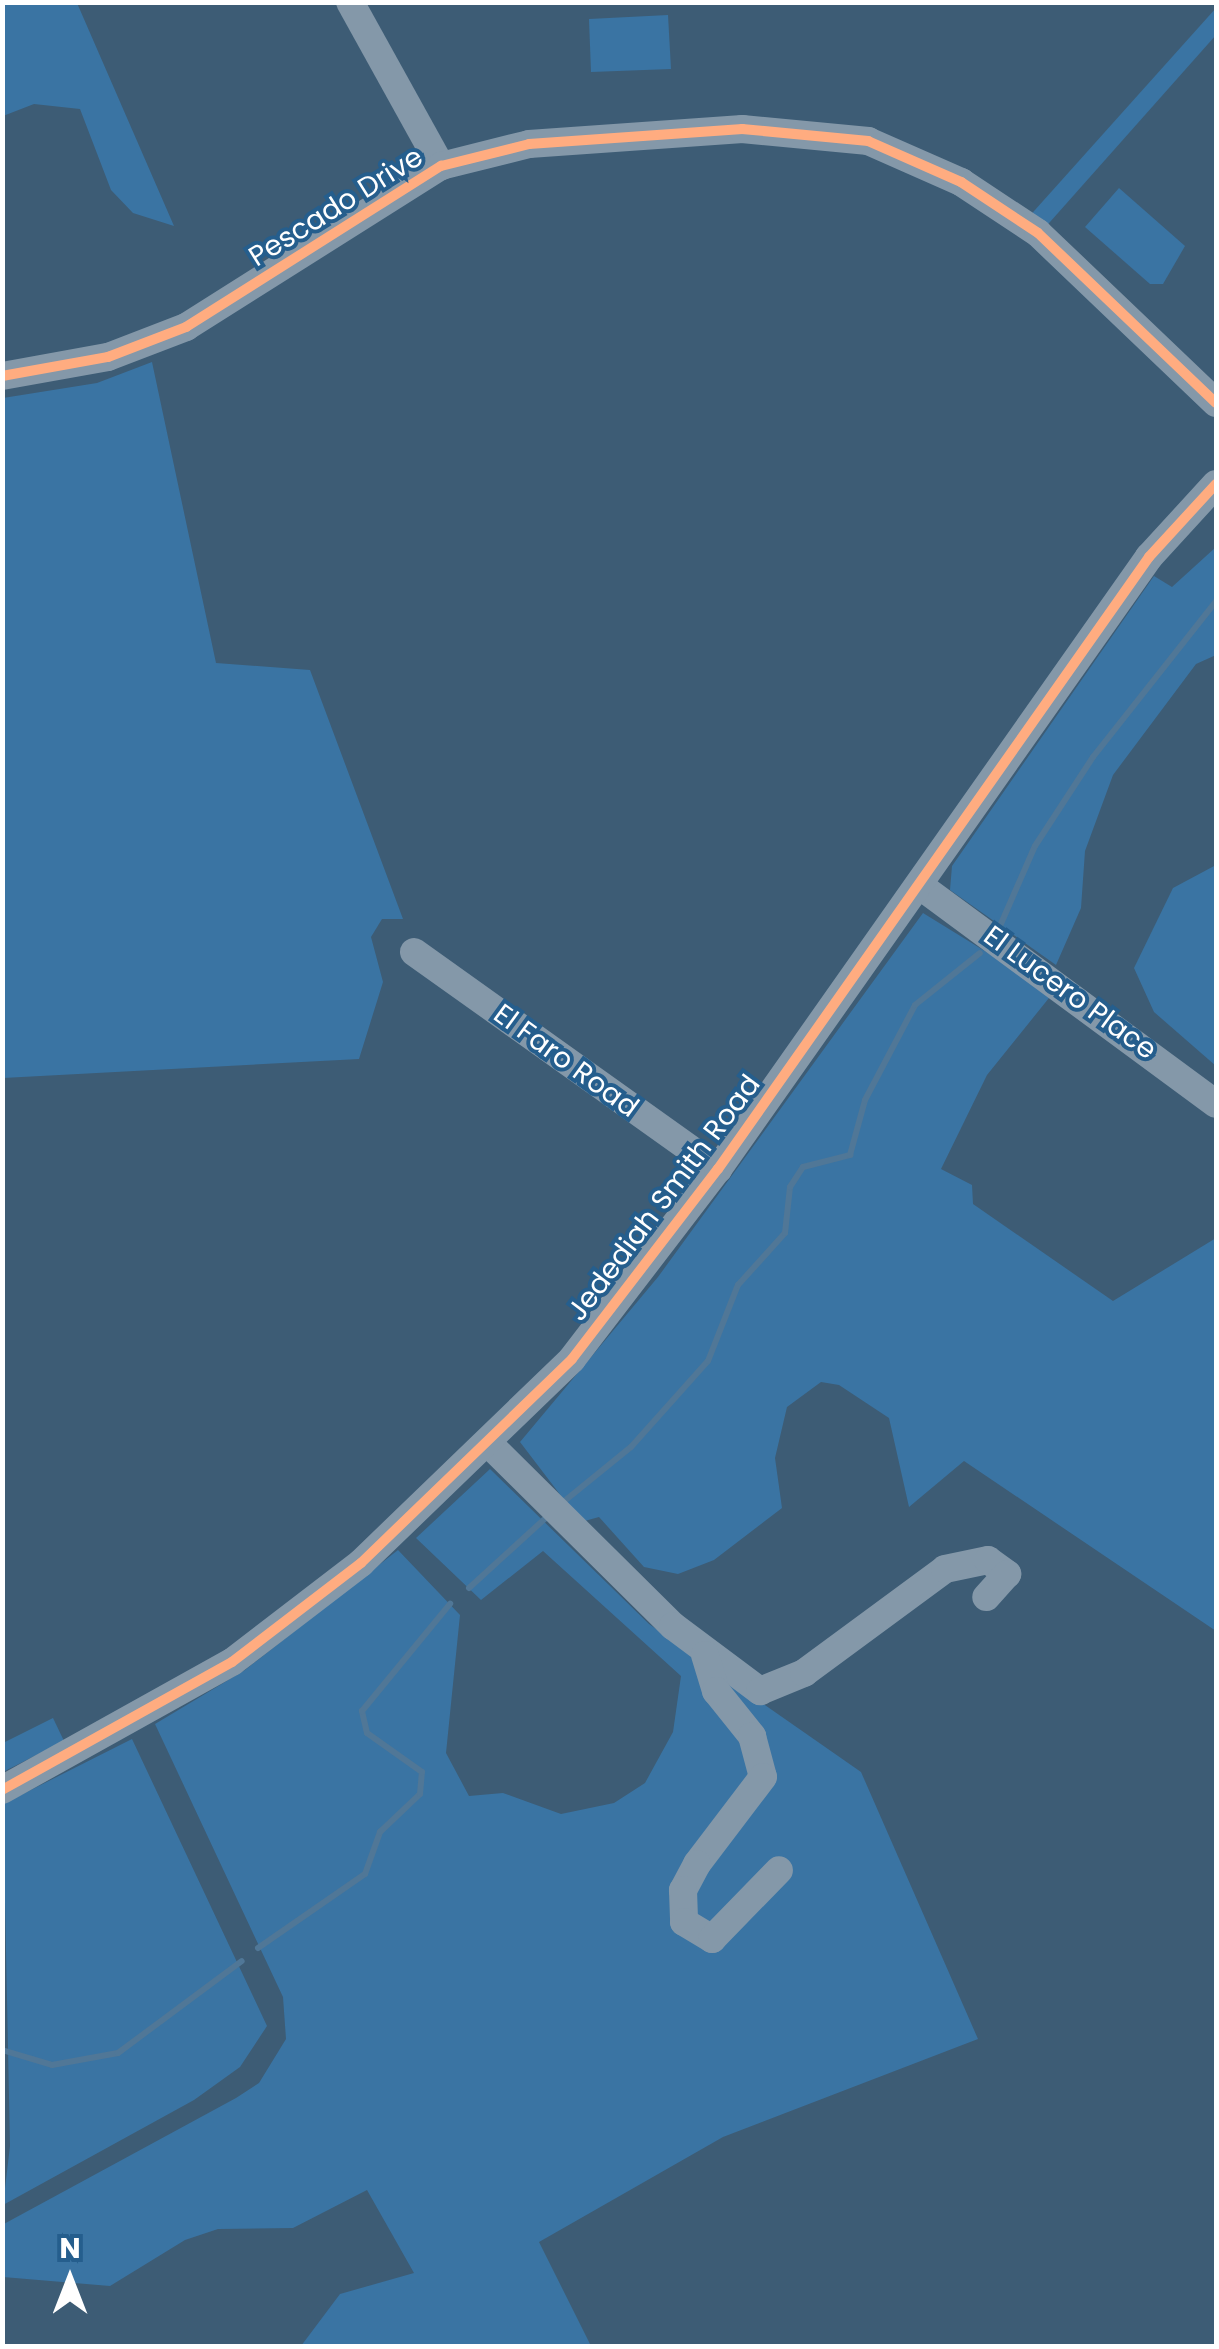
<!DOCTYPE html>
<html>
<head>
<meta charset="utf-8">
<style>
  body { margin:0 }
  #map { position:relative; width:1219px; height:2349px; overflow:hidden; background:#3d5c75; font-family:Poppins,sans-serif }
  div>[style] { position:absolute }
  .green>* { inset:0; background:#3a74a3 }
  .stream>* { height:6px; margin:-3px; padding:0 3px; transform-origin:3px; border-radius:3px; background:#507797 }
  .minor>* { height:28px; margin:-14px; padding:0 14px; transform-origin:14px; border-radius:14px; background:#8498a9 }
  .cycleway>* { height:10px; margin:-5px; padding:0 5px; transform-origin:5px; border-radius:5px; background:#ffac80 }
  span { translate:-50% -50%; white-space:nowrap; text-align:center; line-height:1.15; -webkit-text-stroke:8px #255e8d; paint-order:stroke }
  .street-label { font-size:28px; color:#fff }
  .frame { position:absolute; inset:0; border:5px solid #fff; pointer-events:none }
  .north { position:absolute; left:20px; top:2229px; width:100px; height:100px; -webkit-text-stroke:8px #255e8d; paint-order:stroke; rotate:0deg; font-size:28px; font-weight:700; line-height:40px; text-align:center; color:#fff }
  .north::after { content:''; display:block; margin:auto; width:35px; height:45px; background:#fff; clip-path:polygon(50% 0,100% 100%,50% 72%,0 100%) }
</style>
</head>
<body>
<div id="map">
  <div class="green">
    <i style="clip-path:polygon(3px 2px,77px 3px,174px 226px,133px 213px,111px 190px,80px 109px,34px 104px,3px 116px)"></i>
    <i style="clip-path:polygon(1216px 8px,1216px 35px,1042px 231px,1026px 220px)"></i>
    <i style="clip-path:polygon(668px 15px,671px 69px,591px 72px,589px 19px)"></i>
    <i style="clip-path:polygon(1119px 188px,1185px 246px,1163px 284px,1150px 284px,1085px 227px)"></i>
    <i style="clip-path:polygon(152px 362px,216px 663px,310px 670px,403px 919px,382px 919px,371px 937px,383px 982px,359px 1059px,3px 1078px,3px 398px,97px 383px)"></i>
    <i style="clip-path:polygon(1216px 547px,1216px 655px,1196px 664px,1113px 775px,1085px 851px,1081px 908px,1056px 965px,950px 890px,952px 866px,1154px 576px,1172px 587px)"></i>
    <i style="clip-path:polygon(1216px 865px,1216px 1066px,1154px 1012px,1134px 968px,1173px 888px)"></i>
    <i style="clip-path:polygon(923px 913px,1053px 993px,987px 1075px,941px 1169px,972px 1185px,973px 1204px,1113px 1301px,1216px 1238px,1216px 1631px,964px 1461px,909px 1507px,889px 1418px,839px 1385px,821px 1382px,787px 1407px,775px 1458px,782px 1508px,714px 1560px,678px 1574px,644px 1567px,599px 1517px,581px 1522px,520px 1442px,658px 1277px)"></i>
    <i style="clip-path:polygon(490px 1469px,649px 1624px,861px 1772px,978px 2039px,723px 2137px,539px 2242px,591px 2346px,301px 2346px,340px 2294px,414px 2273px,367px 2190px,293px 2228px,218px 2229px,185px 2240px,110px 2286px,3px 2277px,2px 2225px,236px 2098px,259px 2083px,286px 2039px,283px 1997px,155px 1724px,245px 1670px,398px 1550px,460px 1615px,446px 1753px,469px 1796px,503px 1793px,561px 1814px,614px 1803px,645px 1783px,673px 1732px,681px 1676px,543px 1551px,481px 1600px,416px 1538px)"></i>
    <i style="clip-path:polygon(53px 1718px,64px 1741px,3px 1772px,3px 1743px)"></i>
    <i style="clip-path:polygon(132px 1739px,267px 2026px,240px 2067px,194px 2100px,3px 2205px,10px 2146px,3px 1804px)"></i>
  </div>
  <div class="stream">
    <i style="left:1000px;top:926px;width:87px;rotate:-66.4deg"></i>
    <i style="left:1035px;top:846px;width:106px;rotate:-56.9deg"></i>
    <i style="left:1093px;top:757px;width:199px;rotate:-51.7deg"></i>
    <i style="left:562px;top:1503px;width:89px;rotate:-39.1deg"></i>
    <i style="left:631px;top:1447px;width:115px;rotate:-48.2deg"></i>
    <i style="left:708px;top:1361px;width:82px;rotate:-68.5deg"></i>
    <i style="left:738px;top:1285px;width:70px;rotate:-47.9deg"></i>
    <i style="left:785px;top:1233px;width:46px;rotate:-83.8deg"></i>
    <i style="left:790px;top:1187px;width:24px;rotate:-57deg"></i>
    <i style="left:803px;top:1167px;width:49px;rotate:-14.3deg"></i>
    <i style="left:850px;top:1155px;width:57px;rotate:-74.7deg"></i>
    <i style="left:865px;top:1100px;width:107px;rotate:-62.2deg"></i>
    <i style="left:915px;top:1005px;width:83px;rotate:-38.7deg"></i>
    <i style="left:469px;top:1588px;width:108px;rotate:-42.4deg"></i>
    <i style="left:258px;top:1948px;width:130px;rotate:-34.7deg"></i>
    <i style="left:365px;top:1874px;width:45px;rotate:-70.3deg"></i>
    <i style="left:380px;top:1832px;width:55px;rotate:-43.5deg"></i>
    <i style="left:420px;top:1794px;width:22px;rotate:-85deg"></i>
    <i style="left:422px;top:1772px;width:67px;rotate:-144.7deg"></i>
    <i style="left:367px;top:1733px;width:23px;rotate:-103deg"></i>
    <i style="left:362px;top:1711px;width:139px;rotate:-50.6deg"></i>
    <i style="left:2px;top:2050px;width:52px;rotate:16.7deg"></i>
    <i style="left:52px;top:2065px;width:67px;rotate:-10.3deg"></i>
    <i style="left:118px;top:2053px;width:154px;rotate:-36.6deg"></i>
  </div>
  <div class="minor">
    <i style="left:350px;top:2px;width:188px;rotate:61deg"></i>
    <i style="left:2px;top:376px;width:108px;rotate:-10.2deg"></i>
    <i style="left:108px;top:357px;width:84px;rotate:-21deg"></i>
    <i style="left:186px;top:327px;width:302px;rotate:-32.3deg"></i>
    <i style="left:441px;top:166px;width:91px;rotate:-14deg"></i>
    <i style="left:529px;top:144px;width:214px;rotate:-4deg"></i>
    <i style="left:742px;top:129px;width:127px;rotate:5.4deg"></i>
    <i style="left:868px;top:141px;width:102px;rotate:23.8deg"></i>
    <i style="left:961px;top:182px;width:92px;rotate:33.5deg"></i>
    <i style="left:1038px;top:233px;width:246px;rotate:43.7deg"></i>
    <i style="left:919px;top:885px;width:369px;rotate:36.4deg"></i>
    <i style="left:414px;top:952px;width:374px;rotate:35.5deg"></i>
    <i style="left:489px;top:1444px;width:259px;rotate:44.7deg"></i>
    <i style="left:673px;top:1626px;width:109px;rotate:36.8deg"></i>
    <i style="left:760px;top:1691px;width:48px;rotate:-22.2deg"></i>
    <i style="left:804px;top:1673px;width:175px;rotate:-36.4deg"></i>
    <i style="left:945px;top:1569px;width:44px;rotate:-11.8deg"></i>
    <i style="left:988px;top:1560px;width:24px;rotate:36deg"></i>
    <i style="left:1007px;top:1574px;width:31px;rotate:132deg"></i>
    <i style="left:705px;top:1655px;width:38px;rotate:73deg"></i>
    <i style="left:716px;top:1691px;width:58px;rotate:51.3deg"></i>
    <i style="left:752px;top:1736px;width:42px;rotate:75deg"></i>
    <i style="left:763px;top:1777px;width:109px;rotate:127.2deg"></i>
    <i style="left:697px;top:1864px;width:30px;rotate:118deg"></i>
    <i style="left:683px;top:1890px;width:32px;rotate:88deg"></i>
    <i style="left:684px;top:1922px;width:33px;rotate:31deg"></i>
    <i style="left:712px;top:1939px;width:96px;rotate:-45.8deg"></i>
    <i style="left:2px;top:1790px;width:263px;rotate:-29.1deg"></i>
    <i style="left:232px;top:1662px;width:163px;rotate:-37.5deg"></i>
    <i style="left:361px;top:1563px;width:293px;rotate:-44deg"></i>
    <i style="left:572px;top:1359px;width:240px;rotate:-52.5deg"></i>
    <i style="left:718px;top:1169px;width:749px;rotate:-54.84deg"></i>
    <i style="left:1149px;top:557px;width:99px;rotate:-47.5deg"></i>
  </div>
  <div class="cycleway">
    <i style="left:2px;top:376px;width:108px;rotate:-10.2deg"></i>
    <i style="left:108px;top:357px;width:84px;rotate:-21deg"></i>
    <i style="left:186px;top:327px;width:302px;rotate:-32.3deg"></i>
    <i style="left:441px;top:166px;width:91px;rotate:-14deg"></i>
    <i style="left:529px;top:144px;width:214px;rotate:-4deg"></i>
    <i style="left:742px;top:129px;width:127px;rotate:5.4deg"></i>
    <i style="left:868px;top:141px;width:102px;rotate:23.8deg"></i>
    <i style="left:961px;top:182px;width:92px;rotate:33.5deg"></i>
    <i style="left:1038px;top:233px;width:246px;rotate:43.7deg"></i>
    <i style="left:2px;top:1790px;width:263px;rotate:-29.1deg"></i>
    <i style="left:232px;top:1662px;width:163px;rotate:-37.5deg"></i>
    <i style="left:361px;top:1563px;width:293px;rotate:-44deg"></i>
    <i style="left:572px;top:1359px;width:240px;rotate:-52.5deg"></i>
    <i style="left:718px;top:1169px;width:749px;rotate:-54.84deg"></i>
    <i style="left:1149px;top:557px;width:99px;rotate:-47.5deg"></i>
  </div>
  <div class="street-label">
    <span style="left:336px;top:207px;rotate:-32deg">Pescado Drive</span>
    <span style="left:1070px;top:993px;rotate:36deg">El Lucero Place</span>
    <span style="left:566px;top:1061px;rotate:36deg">El Faro Road</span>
    <span style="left:664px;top:1198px;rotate:-53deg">Jedediah Smith Road</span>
  </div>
  <div class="frame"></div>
  <div class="north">N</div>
</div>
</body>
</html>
